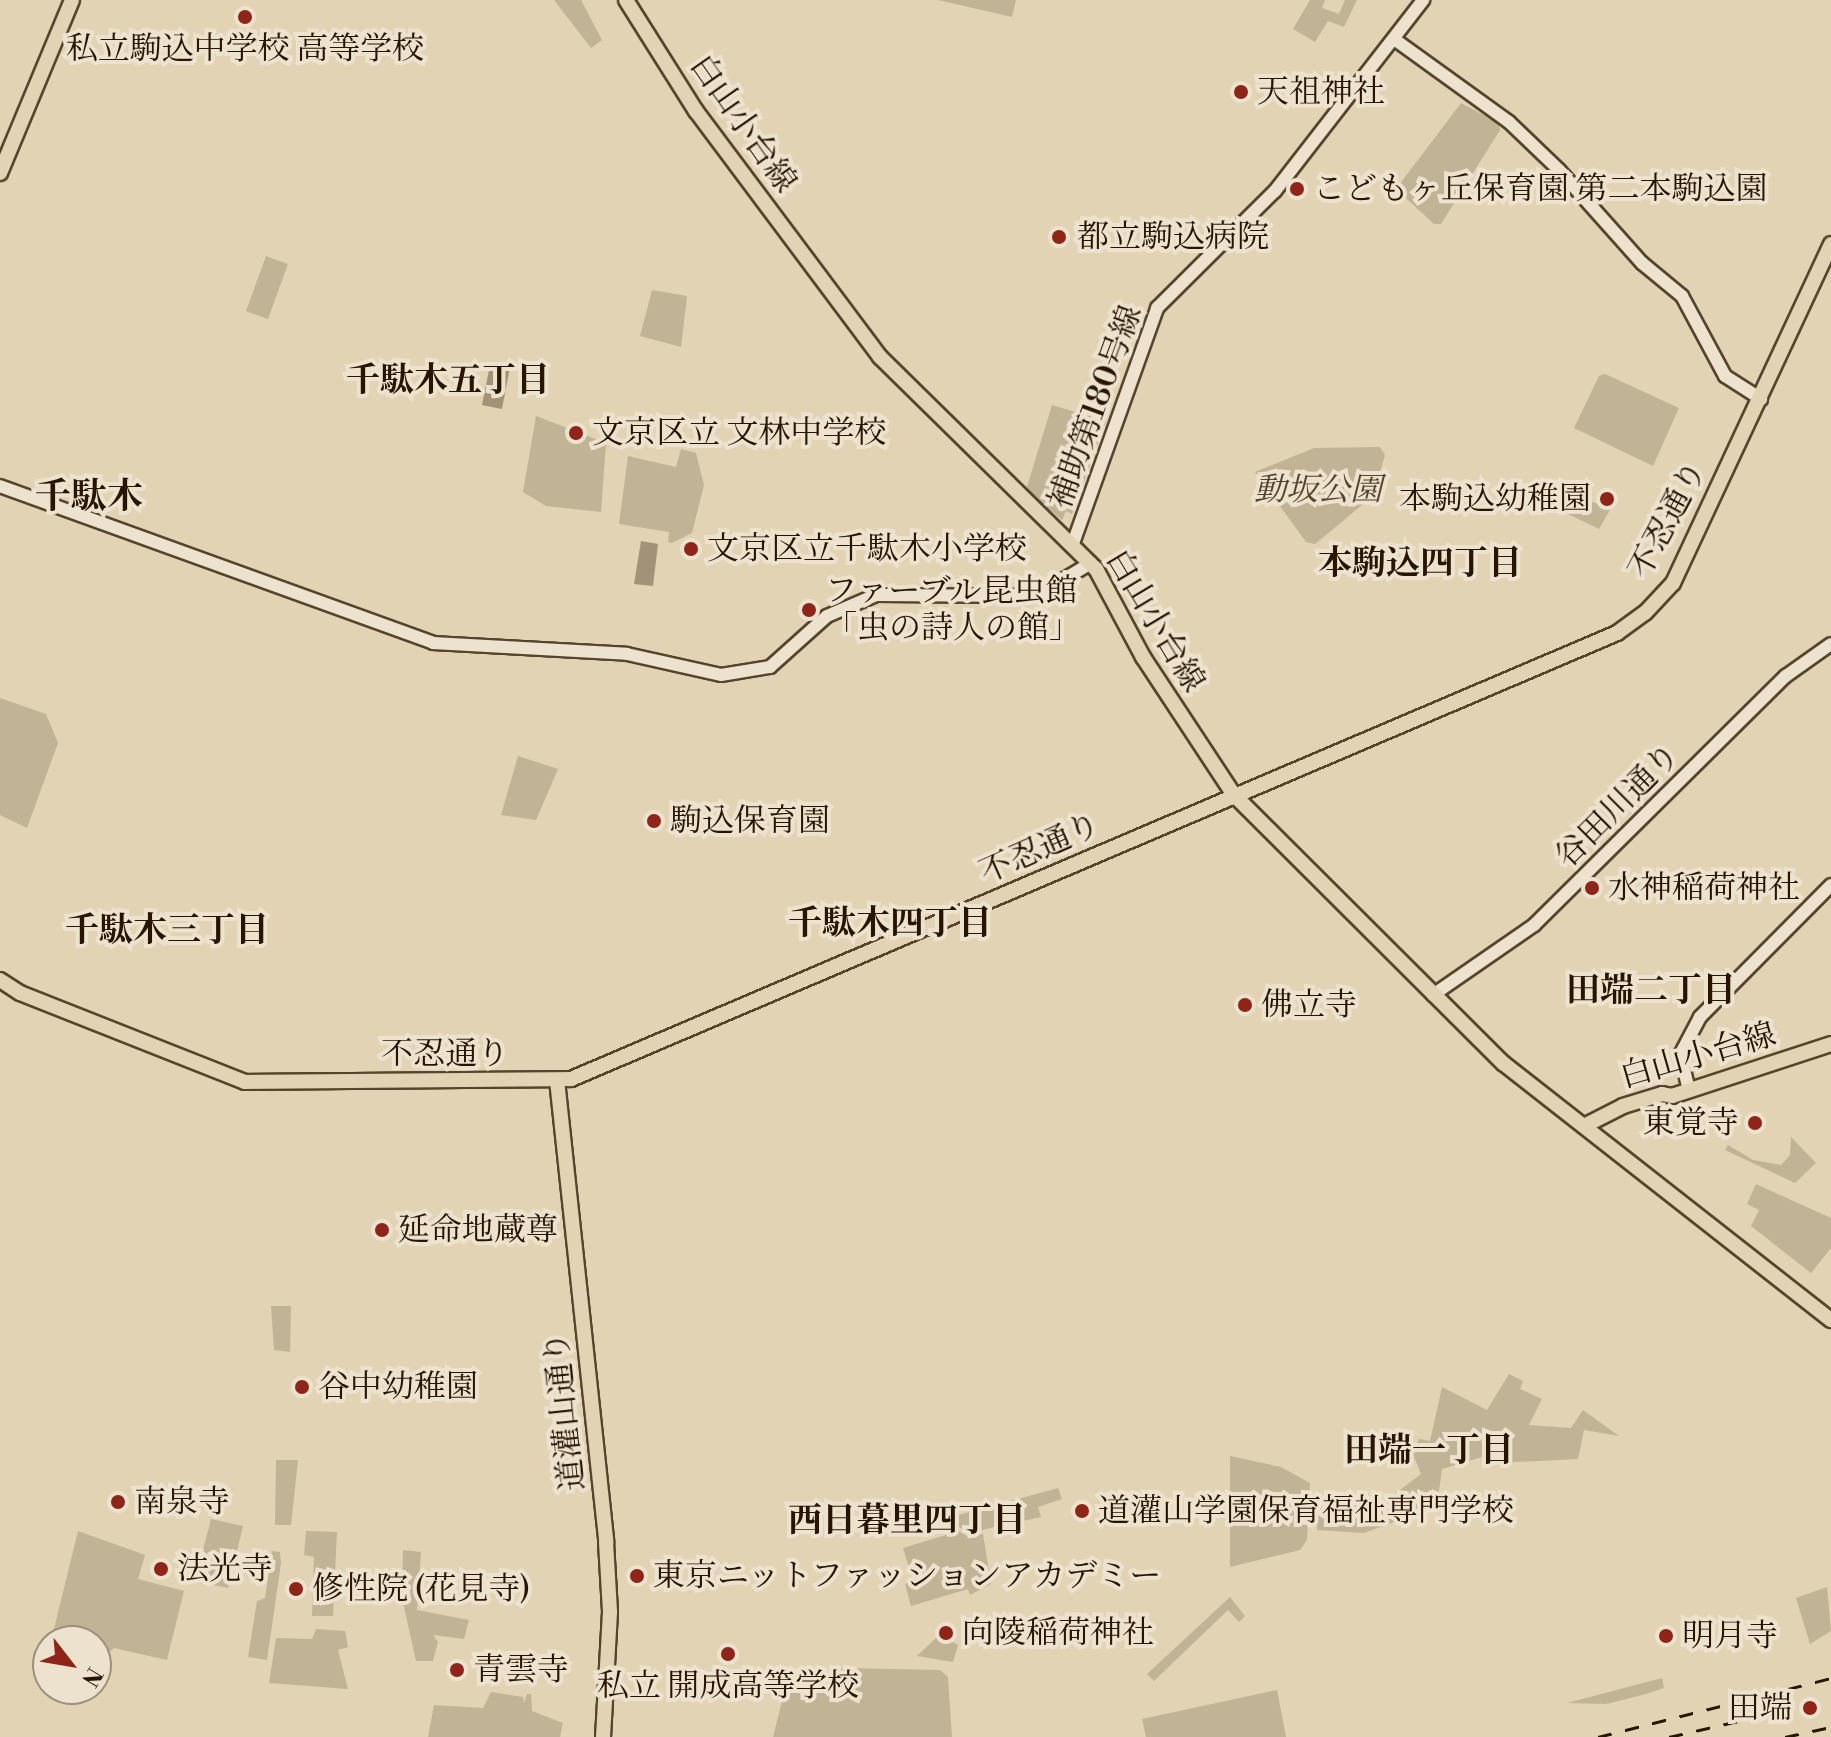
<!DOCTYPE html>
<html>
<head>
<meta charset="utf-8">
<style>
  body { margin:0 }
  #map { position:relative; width:1831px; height:1737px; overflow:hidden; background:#e1d3b4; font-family:"Libre Bodoni","Noto Serif JP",serif }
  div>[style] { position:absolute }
  .green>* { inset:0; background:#c1b395 }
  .water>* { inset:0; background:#a29277 }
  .roads { filter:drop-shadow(2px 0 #56442d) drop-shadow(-2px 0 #56442d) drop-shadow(0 2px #56442d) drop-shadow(0 -2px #56442d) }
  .minor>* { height:12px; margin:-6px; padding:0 6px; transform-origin:6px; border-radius:6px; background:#ece2ce }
  .major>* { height:14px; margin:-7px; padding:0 7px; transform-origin:7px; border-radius:7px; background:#e1d3b4 }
  .rail>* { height:3px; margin-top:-1.5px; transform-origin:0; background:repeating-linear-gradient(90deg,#271500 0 14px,transparent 0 28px) }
  .dots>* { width:22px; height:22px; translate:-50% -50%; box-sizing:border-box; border:4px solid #ece2ce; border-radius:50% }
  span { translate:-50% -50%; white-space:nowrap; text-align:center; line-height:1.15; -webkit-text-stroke:8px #ece2ce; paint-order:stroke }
  .poi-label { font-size:32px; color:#271500 }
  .left { translate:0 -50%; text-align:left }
  .right { translate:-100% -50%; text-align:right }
  .street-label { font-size:32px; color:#271500 }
  .park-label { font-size:32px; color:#55442d; font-style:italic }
  .neighbourhood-label { font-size:34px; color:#271500; font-weight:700 }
  .quarter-label { font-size:36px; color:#271500; font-weight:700 }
  .north { position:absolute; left:32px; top:1625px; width:80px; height:80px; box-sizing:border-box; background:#ece2ce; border:2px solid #9d907c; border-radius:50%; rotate:121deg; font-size:22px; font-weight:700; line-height:32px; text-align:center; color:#271500 }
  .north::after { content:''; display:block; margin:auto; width:28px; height:36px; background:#8f2418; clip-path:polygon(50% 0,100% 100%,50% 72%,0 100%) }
</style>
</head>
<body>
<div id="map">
  <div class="green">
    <i style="clip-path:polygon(554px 0,581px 0,602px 40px,591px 48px)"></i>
    <i style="clip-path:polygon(938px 0,1016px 0,1012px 17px)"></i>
    <i style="clip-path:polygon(1310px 0,1325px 0,1322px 8px,1339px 14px,1345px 0,1357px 0,1344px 27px,1328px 21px,1315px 42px,1293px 29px)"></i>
    <i style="clip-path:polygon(1461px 103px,1499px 123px,1500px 130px,1441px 224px,1434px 224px,1396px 189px)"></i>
    <i style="clip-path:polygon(266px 256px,288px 264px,268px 319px,246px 311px)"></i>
    <i style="clip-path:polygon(652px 290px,687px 296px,681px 347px,640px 336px)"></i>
    <i style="clip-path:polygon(1605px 374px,1679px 408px,1653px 466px,1574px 428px,1599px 376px)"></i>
    <i style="clip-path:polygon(1052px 405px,1106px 421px,1072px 514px,1066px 511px,1062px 520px,1026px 490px)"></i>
    <i style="clip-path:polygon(536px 416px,606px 443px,601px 512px,546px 506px,523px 492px)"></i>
    <i style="clip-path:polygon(1380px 447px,1385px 455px,1373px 496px,1315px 544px,1306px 542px,1255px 472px,1314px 448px)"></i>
    <i style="clip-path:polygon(681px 449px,696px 453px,704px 485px,692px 533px,672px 543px,668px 542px,669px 532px,619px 524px,628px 456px,676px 467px)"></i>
    <i style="clip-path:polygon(1569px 487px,1570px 495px,1611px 508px,1599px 529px,1558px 509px)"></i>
    <i style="clip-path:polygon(0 698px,46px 714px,58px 743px,27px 828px,0 815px)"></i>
    <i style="clip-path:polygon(518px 756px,558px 769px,536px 820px,501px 815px)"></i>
    <i style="clip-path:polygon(1791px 1137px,1816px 1163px,1795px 1183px,1725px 1150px,1728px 1145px,1753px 1160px,1781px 1165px,1790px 1155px)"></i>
    <i style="clip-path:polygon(1756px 1184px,1831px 1218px,1831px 1248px,1811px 1273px,1751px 1226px,1759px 1210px,1747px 1204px)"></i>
    <i style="clip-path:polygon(271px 1306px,291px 1306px,290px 1352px,274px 1350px)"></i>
    <i style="clip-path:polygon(1509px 1374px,1523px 1381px,1520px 1389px,1542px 1399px,1529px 1425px,1571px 1428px,1583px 1410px,1619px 1436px,1584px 1430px,1578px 1459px,1496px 1463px,1482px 1457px,1442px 1469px,1437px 1506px,1364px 1533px,1317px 1530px,1318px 1506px,1336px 1514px,1350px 1498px,1384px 1502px,1421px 1474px,1412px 1452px,1419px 1439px,1430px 1441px,1442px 1387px,1487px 1410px)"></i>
    <i style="clip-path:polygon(1230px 1456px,1281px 1467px,1310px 1483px,1307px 1540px,1300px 1550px,1230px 1567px)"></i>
    <i style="clip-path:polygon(276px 1460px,298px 1460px,291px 1525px,275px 1525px)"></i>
    <i style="clip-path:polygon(1058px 1488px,1062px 1499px,1038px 1507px,1041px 1517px,968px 1533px,958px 1526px,955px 1516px)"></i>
    <i style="clip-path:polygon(211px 1519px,243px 1526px,228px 1588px,195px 1581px)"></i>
    <i style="clip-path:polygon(78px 1531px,145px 1555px,138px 1579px,184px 1591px,167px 1660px,114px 1648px,99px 1662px,96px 1641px,51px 1641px)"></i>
    <i style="clip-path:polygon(306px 1531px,337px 1532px,333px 1616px,312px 1616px,314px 1557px,304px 1555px)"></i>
    <i style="clip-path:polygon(959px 1531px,967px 1536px,983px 1534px,991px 1584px,970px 1595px,968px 1589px,911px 1606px,905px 1584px,913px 1581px,903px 1548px)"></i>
    <i style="clip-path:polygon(403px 1550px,421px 1552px,417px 1610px,469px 1620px,464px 1639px,433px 1635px,438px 1642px,433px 1661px,416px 1661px,402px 1598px)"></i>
    <i style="clip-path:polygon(272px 1551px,280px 1552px,281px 1563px,267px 1660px,248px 1657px,257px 1601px,265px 1598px)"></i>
    <i style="clip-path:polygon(1827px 1587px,1831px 1631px,1810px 1644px,1796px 1598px)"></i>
    <i style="clip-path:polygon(1230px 1597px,1245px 1616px,1239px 1622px,1228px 1610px,1154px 1681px,1147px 1674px)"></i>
    <i style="clip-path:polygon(316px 1629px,345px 1631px,348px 1647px,338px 1650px,348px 1689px,269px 1683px,276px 1638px,312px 1639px)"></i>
    <i style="clip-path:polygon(940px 1634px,958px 1645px,953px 1662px,917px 1656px)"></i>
    <i style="clip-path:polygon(844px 1668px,940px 1670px,948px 1677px,952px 1737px,773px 1737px,788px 1677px,826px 1686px,829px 1676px)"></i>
    <i style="clip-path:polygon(1662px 1678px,1664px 1688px,1646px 1694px,1606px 1704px,1567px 1703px)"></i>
    <i style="clip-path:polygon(1277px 1690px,1286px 1737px,1146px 1737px,1142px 1719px)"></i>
    <i style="clip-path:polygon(491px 1692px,523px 1697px,524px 1703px,527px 1694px,531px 1694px,532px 1711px,563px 1723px,560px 1737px,428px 1737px,434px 1705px,483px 1708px)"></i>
  </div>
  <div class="water">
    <i style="clip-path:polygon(490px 365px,510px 367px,502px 409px,482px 405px)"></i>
    <i style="clip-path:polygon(641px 541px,658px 544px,653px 586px,634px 584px)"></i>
  </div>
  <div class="roads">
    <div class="minor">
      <i style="left:1394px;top:39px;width:142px;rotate:35.8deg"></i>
      <i style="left:1509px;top:122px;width:69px;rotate:43.8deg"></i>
      <i style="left:1559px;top:170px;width:125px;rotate:48.3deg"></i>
      <i style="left:1642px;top:263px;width:52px;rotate:39.5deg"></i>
      <i style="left:1682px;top:296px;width:91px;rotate:61.7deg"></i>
      <i style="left:1725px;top:376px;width:43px;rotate:32.6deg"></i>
      <i style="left:0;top:486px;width:461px;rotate:19.9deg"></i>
      <i style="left:433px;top:643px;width:194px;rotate:3.2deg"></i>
      <i style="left:627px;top:654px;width:96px;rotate:12.6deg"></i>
      <i style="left:721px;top:675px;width:50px;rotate:-9.3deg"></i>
      <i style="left:770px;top:667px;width:76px;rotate:-41.8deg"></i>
      <i style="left:827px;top:616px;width:53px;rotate:-23.2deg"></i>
      <i style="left:876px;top:595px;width:160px;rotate:0.4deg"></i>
      <i style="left:1036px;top:596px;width:64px;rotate:-31deg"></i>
      <i style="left:1072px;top:546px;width:253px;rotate:-70.3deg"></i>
      <i style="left:1157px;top:308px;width:166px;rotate:-44.8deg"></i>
      <i style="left:1275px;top:191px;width:242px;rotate:-52.2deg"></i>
      <i style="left:1433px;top:995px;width:123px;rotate:-34.7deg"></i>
      <i style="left:1534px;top:925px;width:354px;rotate:-44.7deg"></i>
      <i style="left:1786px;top:676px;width:55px;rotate:-35.4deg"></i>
      <i style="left:1689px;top:1090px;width:36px;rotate:-104deg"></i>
      <i style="left:1680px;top:1055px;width:43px;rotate:-62.2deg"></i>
      <i style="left:1700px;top:1017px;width:186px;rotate:-45.2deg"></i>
    </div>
    <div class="major">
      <i style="left:626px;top:0;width:131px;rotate:57.8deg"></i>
      <i style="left:696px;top:111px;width:307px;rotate:53.2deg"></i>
      <i style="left:880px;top:357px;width:303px;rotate:44.5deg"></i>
      <i style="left:1096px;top:569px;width:100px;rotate:61.9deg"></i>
      <i style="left:1143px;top:657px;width:165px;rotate:56.6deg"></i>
      <i style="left:1234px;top:795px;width:380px;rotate:44.9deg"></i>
      <i style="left:1503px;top:1063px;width:417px;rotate:38.1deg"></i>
      <i style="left:0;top:173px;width:187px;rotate:-67.4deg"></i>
      <i style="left:0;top:980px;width:24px;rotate:33deg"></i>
      <i style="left:20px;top:993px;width:242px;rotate:21.6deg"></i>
      <i style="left:245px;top:1082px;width:326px;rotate:-0.5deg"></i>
      <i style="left:571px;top:1079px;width:1137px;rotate:-23.09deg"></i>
      <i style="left:1617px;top:633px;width:34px;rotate:-36deg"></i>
      <i style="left:1645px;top:613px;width:41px;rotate:-47deg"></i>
      <i style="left:1673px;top:583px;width:374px;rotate:-65deg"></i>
      <i style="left:557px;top:1080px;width:465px;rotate:83.9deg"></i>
      <i style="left:606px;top:1542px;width:70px;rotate:86.7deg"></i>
      <i style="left:610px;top:1612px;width:125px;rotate:93.2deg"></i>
      <i style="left:1584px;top:1126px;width:44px;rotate:-27.1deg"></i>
      <i style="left:1623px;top:1106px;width:41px;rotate:-17.1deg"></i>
      <i style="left:1662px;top:1094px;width:10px;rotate:11deg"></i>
      <i style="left:1672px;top:1096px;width:167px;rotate:-18.1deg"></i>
    </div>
  </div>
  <div class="rail">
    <i style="left:1598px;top:1737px;width:240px;rotate:-14.2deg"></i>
    <i style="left:1669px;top:1737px;width:166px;rotate:-12.9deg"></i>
    <i style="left:1785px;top:1737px;width:47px;rotate:-12.3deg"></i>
  </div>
  <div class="dots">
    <i style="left:245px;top:17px;background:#8f2418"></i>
    <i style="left:1241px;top:92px;background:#8f2418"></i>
    <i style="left:1297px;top:189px;background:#8f2418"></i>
    <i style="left:1059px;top:237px;background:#8f2418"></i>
    <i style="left:576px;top:433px;background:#8f2418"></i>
    <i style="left:1607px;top:499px;background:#8f2418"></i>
    <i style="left:691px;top:549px;background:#8f2418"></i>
    <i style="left:809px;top:610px;background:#8f2418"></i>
    <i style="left:654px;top:821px;background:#8f2418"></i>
    <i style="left:1592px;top:888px;background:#8f2418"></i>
    <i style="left:1245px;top:1005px;background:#8f2418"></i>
    <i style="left:1755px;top:1123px;background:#8f2418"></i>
    <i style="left:382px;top:1230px;background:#8f2418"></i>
    <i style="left:302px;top:1387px;background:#8f2418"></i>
    <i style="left:118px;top:1502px;background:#8f2418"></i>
    <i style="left:1082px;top:1511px;background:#8f2418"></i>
    <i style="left:161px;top:1569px;background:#8f2418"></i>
    <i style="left:637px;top:1576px;background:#8f2418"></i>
    <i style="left:296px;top:1589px;background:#8f2418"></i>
    <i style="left:946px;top:1633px;background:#8f2418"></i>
    <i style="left:1666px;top:1636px;background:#8f2418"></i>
    <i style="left:728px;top:1654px;background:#8f2418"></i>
    <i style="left:457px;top:1670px;background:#8f2418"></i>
    <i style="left:1810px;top:1708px;background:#8f2418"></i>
  </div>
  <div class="poi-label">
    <span style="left:245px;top:49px">私立駒込中学校 高等学校</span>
    <span class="left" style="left:1257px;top:92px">天祖神社</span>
    <span class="left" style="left:1313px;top:189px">こどもヶ丘保育園 第二本駒込園</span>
    <span class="left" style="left:1077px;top:237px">都立駒込病院</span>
    <span class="left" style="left:592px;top:433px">文京区立 文林中学校</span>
    <span class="right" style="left:1591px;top:499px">本駒込幼稚園</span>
    <span class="left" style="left:707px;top:549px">文京区立千駄木小学校</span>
    <span class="left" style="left:825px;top:610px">ファーブル昆虫館<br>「虫の詩人の館」</span>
    <span class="left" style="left:670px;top:821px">駒込保育園</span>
    <span class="left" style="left:1608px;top:888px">水神稲荷神社</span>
    <span class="left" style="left:1261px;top:1005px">佛立寺</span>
    <span class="right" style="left:1739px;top:1123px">東覚寺</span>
    <span class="left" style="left:398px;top:1230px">延命地蔵尊</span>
    <span class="left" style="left:318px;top:1387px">谷中幼稚園</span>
    <span class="left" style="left:134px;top:1502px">南泉寺</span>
    <span class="left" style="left:1098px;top:1511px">道灌山学園保育福祉専門学校</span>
    <span class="left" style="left:177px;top:1569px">法光寺</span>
    <span class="left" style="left:653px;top:1576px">東京ニットファッションアカデミー</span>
    <span class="left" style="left:312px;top:1589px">修性院 (花見寺)</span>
    <span class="left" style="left:962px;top:1633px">向陵稲荷神社</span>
    <span class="left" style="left:1682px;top:1636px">明月寺</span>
    <span class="left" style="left:473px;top:1670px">青雲寺</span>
    <span style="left:728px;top:1686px">私立 開成高等学校</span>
    <span class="right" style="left:1792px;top:1708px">田端</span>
  </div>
  <div class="street-label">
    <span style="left:743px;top:124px;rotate:55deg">白山小台線</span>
    <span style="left:1096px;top:407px;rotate:-70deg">補助第180号線</span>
    <span style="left:1668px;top:520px;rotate:-62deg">不忍通り</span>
    <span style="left:1155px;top:621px;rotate:59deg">白山小台線</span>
    <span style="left:1618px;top:806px;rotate:-45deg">谷田川通り</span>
    <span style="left:1040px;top:849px;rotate:-24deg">不忍通り</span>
    <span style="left:445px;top:1054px">不忍通り</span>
    <span style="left:1698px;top:1056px;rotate:-16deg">白山小台線</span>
    <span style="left:565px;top:1411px;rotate:-96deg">道灌山通り</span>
  </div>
  <div class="park-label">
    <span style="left:1318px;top:490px">動坂公園</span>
  </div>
  <div class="neighbourhood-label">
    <span style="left:448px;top:382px">千駄木五丁目</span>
    <span style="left:1420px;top:565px">本駒込四丁目</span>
    <span style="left:890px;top:925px">千駄木四丁目</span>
    <span style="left:167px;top:932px">千駄木三丁目</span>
    <span style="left:1651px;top:992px">田端二丁目</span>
    <span style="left:1429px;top:1452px">田端一丁目</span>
    <span style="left:907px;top:1522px">西日暮里四丁目</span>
  </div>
  <div class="quarter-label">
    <span style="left:89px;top:498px">千駄木</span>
  </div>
  <div class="north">N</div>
</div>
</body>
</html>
